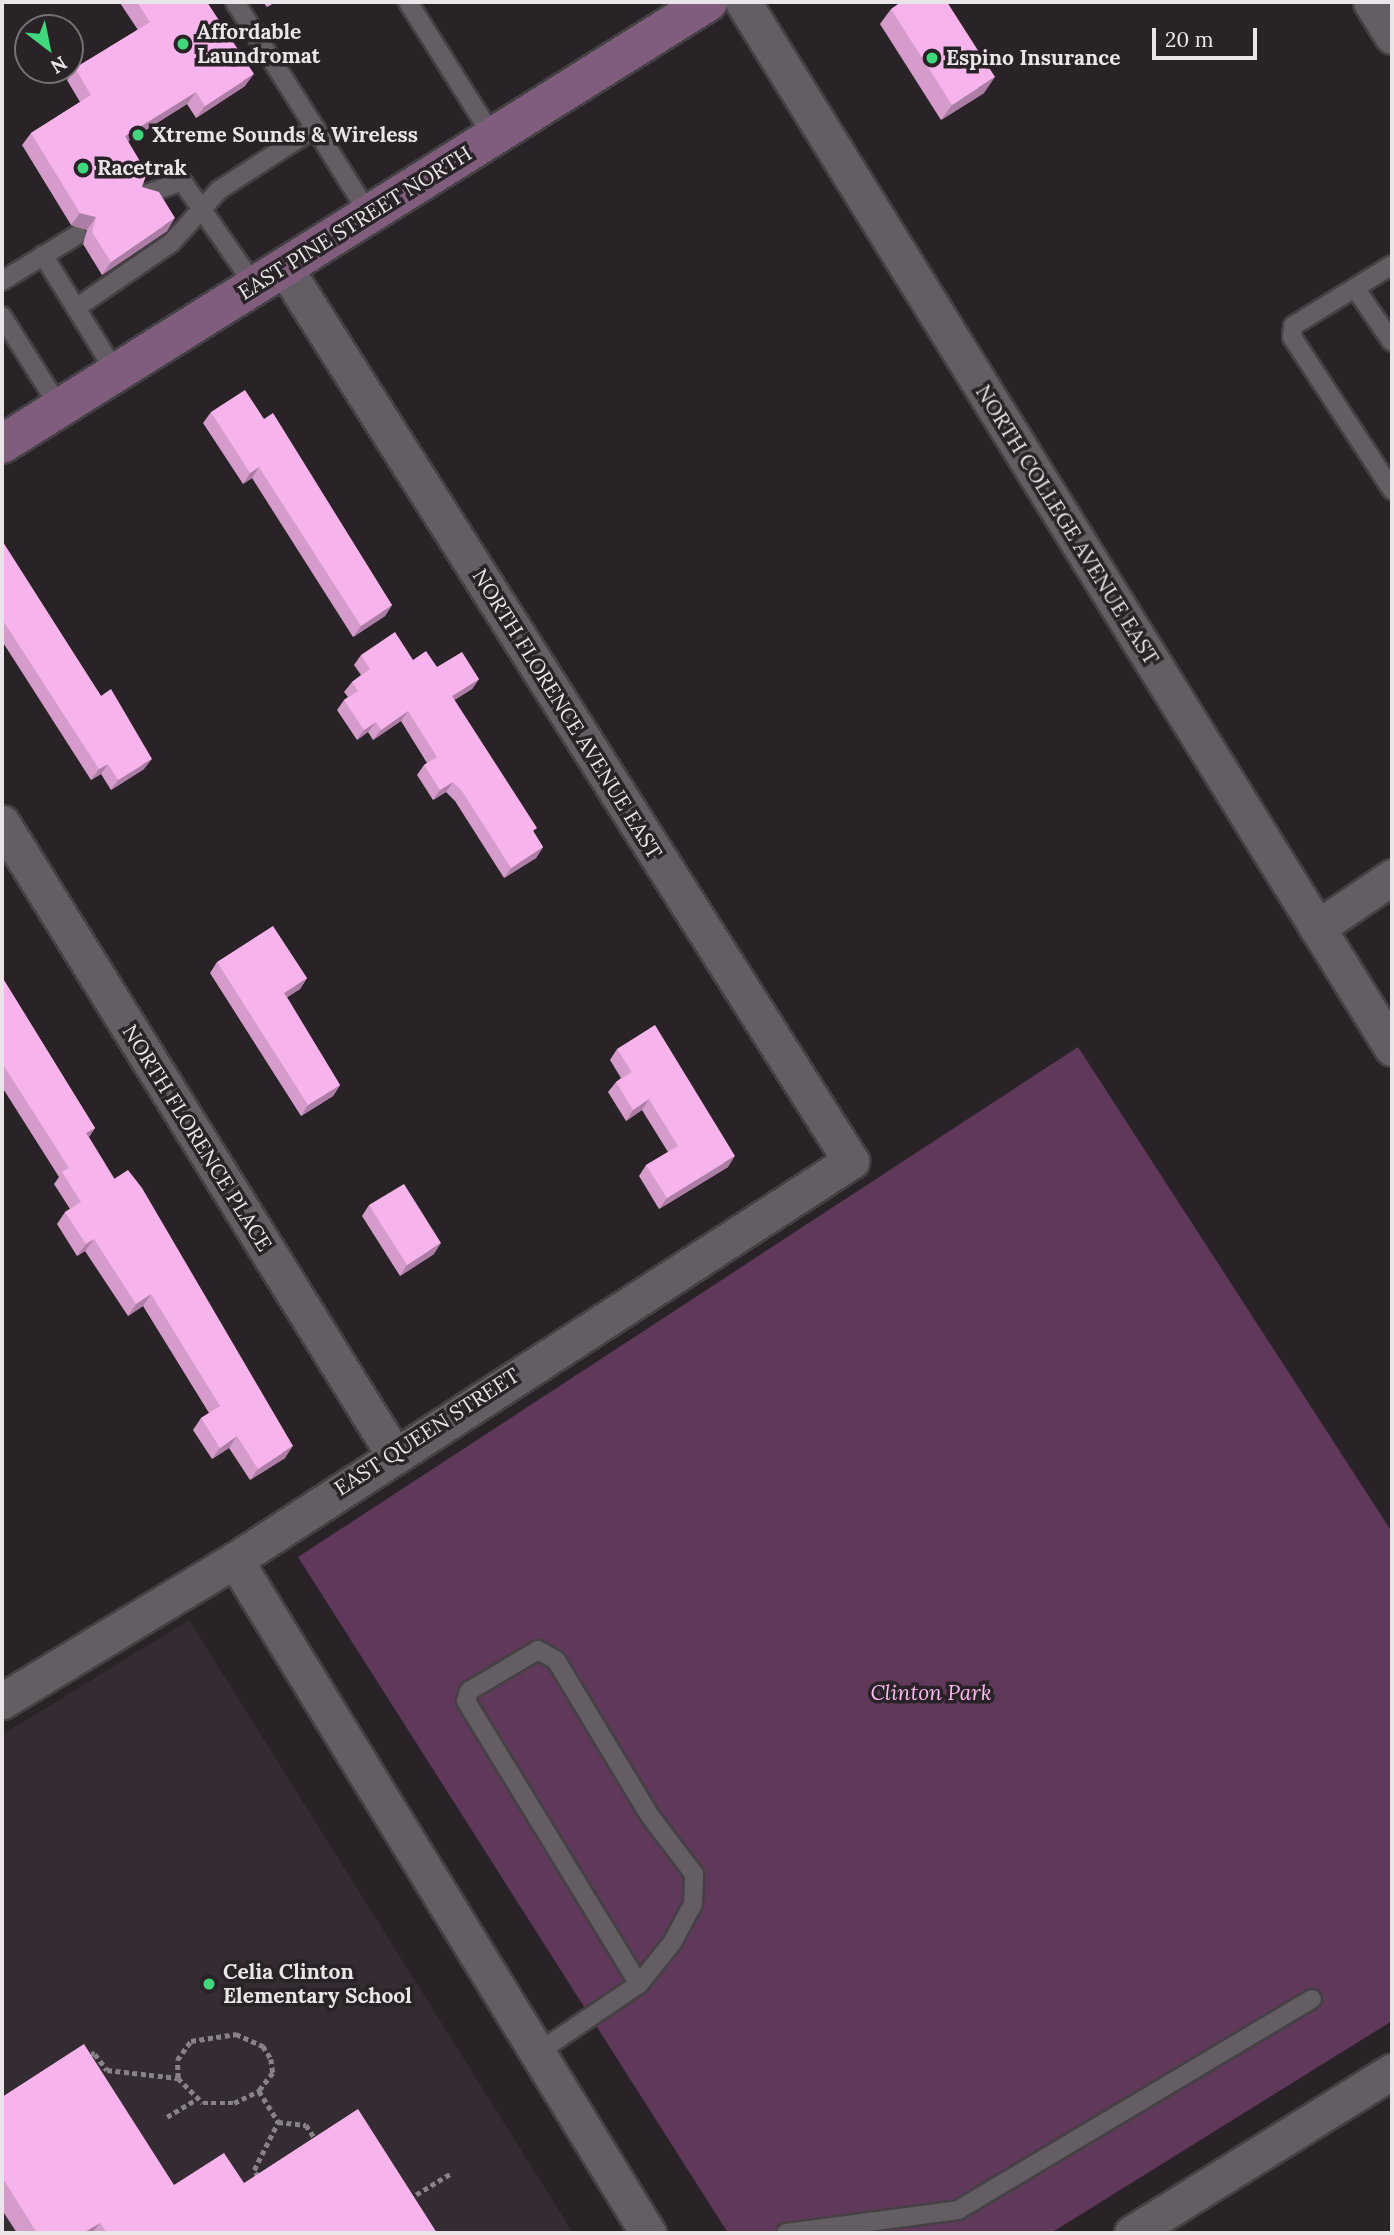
<!DOCTYPE html>
<html>
<head>
<meta charset="utf-8">
<style>
  body { margin:0 }
  #map { position:relative; width:1394px; height:2235px; overflow:hidden; background:#292327; font-family:Lora,serif }
  div>[style] { position:absolute }
  .built>* { inset:0; background:#352b33 }
  .green>* { inset:0; background:#5f385a }
  .path>* { height:4.5px; margin-top:-2.25px; transform-origin:0; background:repeating-linear-gradient(90deg,#878286 0 5px,transparent 0 8.5px) }
  .roads { filter:drop-shadow(2px 0 #454044) drop-shadow(-2px 0 #454044) drop-shadow(0 2px #454044) drop-shadow(0 -2px #454044) }
  .lane>* { height:18px; margin:-9px; padding:0 9px; transform-origin:9px; border-radius:9px; background:#645d63 }
  .street>* { height:35px; margin:-17.5px; padding:0 17.5px; transform-origin:17.5px; border-radius:17.5px; background:#645d63 }
  .secondary>* { height:38px; margin:-19px; padding:0 19px; transform-origin:19px; border-radius:19px; background:#805d7c }
  .wall>* { inset:0; background:#d49bcb }
  .shaded-wall>* { inset:0; background:#ad7ea5 }
  .building>* { inset:0; background:#f7b4ec }
  .dots>* { width:19px; height:19px; translate:-50% -50%; box-sizing:border-box; border:4px solid #292327; border-radius:50% }
  span { translate:-50% -50%; white-space:nowrap; text-align:center; line-height:1.15; -webkit-text-stroke:7px #292327; paint-order:stroke }
  .poi-label { font-size:21px; color:#e9e5e9; font-weight:700 }
  .left { translate:0 -50%; text-align:left }
  .street-label { font-size:21px; color:#e9e5e9 }
  .park-label { font-size:21px; color:#feb9f3; font-style:italic }
  .frame { position:absolute; inset:0; border:4px solid #e9e5e9; pointer-events:none }
  .north { position:absolute; left:14px; top:14px; width:70px; height:70px; box-sizing:border-box; background:#292327; border:2px solid #767175; border-radius:50%; rotate:148deg; font-size:19px; font-weight:700; line-height:28px; text-align:center; color:#e9e5e9 }
  .north::after { content:''; display:block; margin:auto; width:24px; height:32px; background:#41d77c; clip-path:polygon(50% 0,100% 100%,50% 72%,0 100%) }
  .scale { position:absolute; left:1152px; top:28px; width:105px; height:32px; box-sizing:border-box; border:4px solid #e9e5e9; border-top:0; padding-left:9px; font-size:21px; line-height:24px; white-space:nowrap; color:#e9e5e9; -webkit-text-stroke:5px #292327; paint-order:stroke }
</style>
</head>
<body>
<div id="map">
  <div class="built">
    <i style="clip-path:polygon(189px 1620px,573px 2233px,2px 2233px,2px 1735px)"></i>
  </div>
  <div class="green">
    <i style="clip-path:polygon(1078px 1047px,1392px 1532px,1392px 2021px,1051px 2233px,728px 2233px,298px 1557px)"></i>
  </div>
  <div class="path">
    <i style="left:83px;top:2051px;width:12px;rotate:14deg"></i>
    <i style="left:95px;top:2054px;width:20px;rotate:53deg"></i>
    <i style="left:107px;top:2070px;width:71px;rotate:6.4deg"></i>
    <i style="left:178px;top:2078px;width:35px;rotate:45deg"></i>
    <i style="left:203px;top:2103px;width:31px"></i>
    <i style="left:234px;top:2103px;width:28px;rotate:-26deg"></i>
    <i style="left:259px;top:2091px;width:36px;rotate:58deg"></i>
    <i style="left:278px;top:2122px;width:28px;rotate:6deg"></i>
    <i style="left:306px;top:2125px;width:18px;rotate:56deg"></i>
    <i style="left:178px;top:2078px;width:18px;rotate:-93deg"></i>
    <i style="left:177px;top:2060px;width:24px;rotate:-54deg"></i>
    <i style="left:191px;top:2041px;width:46px;rotate:-8.8deg"></i>
    <i style="left:236px;top:2034px;width:30px;rotate:24deg"></i>
    <i style="left:263px;top:2046px;width:15px;rotate:58deg"></i>
    <i style="left:271px;top:2059px;width:14px;rotate:82deg"></i>
    <i style="left:273px;top:2073px;width:23px;rotate:128deg"></i>
    <i style="left:167px;top:2117px;width:33px;rotate:-31deg"></i>
    <i style="left:258px;top:2177px;width:8px;rotate:-120deg"></i>
    <i style="left:254px;top:2170px;width:54px;rotate:-63.4deg"></i>
    <i style="left:409px;top:2199px;width:48px;rotate:-31.4deg"></i>
  </div>
  <div class="roads">
    <div class="lane">
      <i style="left:235px;top:2px;width:149px;rotate:57.6deg"></i>
      <i style="left:408px;top:2px;width:160px;rotate:57.8deg"></i>
      <i style="left:144px;top:195px;width:40px;rotate:-20.2deg"></i>
      <i style="left:182px;top:181px;width:128px;rotate:55.2deg"></i>
      <i style="left:43px;top:255px;width:62px;rotate:58.1deg"></i>
      <i style="left:1392px;top:265px;width:116px;rotate:148.4deg"></i>
      <i style="left:1293px;top:326px;width:11px;rotate:95deg"></i>
      <i style="left:1292px;top:337px;width:183px;rotate:56.8deg"></i>
      <i style="left:2px;top:281px;width:88px;rotate:-31.5deg"></i>
      <i style="left:1355px;top:288px;width:65px;rotate:55.6deg"></i>
      <i style="left:2px;top:316px;width:109px;rotate:57.8deg"></i>
      <i style="left:116px;top:373px;width:76px;rotate:-121.6deg"></i>
      <i style="left:76px;top:308px;width:115px;rotate:-34.4deg"></i>
      <i style="left:171px;top:243px;width:72px;rotate:-47.8deg"></i>
      <i style="left:219px;top:190px;width:114px;rotate:-32.9deg"></i>
      <i style="left:315px;top:128px;width:102px;rotate:57.9deg"></i>
      <i style="left:537px;top:2053px;width:123px;rotate:-34.1deg"></i>
      <i style="left:639px;top:1984px;width:53px;rotate:-51.2deg"></i>
      <i style="left:672px;top:1943px;width:44px;rotate:-61.7deg"></i>
      <i style="left:693px;top:1904px;width:30px;rotate:-88deg"></i>
      <i style="left:694px;top:1874px;width:73px;rotate:-127.2deg"></i>
      <i style="left:650px;top:1816px;width:182px;rotate:-121.1deg"></i>
      <i style="left:556px;top:1660px;width:21px;rotate:-151deg"></i>
      <i style="left:538px;top:1650px;width:80px;rotate:149.3deg"></i>
      <i style="left:469px;top:1691px;width:10px;rotate:107deg"></i>
      <i style="left:466px;top:1701px;width:332px;rotate:58.6deg"></i>
      <i style="left:786px;top:2233px;width:174px;rotate:-7.6deg"></i>
      <i style="left:958px;top:2210px;width:412px;rotate:-30.8deg"></i>
    </div>
    <div class="street">
      <i style="left:743px;top:2px;width:1231px;rotate:58.18deg"></i>
      <i style="left:1371px;top:2px;width:40px;rotate:58deg"></i>
      <i style="left:2px;top:823px;width:741px;rotate:58.17deg"></i>
      <i style="left:1317px;top:928px;width:91px;rotate:-34.2deg"></i>
      <i style="left:235px;top:1560px;width:790px;rotate:58.46deg"></i>
      <i style="left:2px;top:1701px;width:272px;rotate:-31.2deg"></i>
      <i style="left:235px;top:1560px;width:734px;rotate:-32.93deg"></i>
      <i style="left:851px;top:1161px;width:1059px;rotate:-122.38deg"></i>
      <i style="left:1132px;top:2233px;width:306px;rotate:-31.9deg"></i>
    </div>
    <div class="secondary">
      <i style="left:2px;top:444px;width:833px;rotate:-32.05deg"></i>
    </div>
  </div>
  <div class="wall">
    <i style="clip-path:polygon(121px 2px,207px 2px,245px 86px,196px 118px,187px 104px,128px 141px,142px 187px,167px 231px,102px 275px,83px 244px,87px 230px,71px 225px,22px 145px,31px 133px,80px 102px,67px 80px,75px 68px,138px 30px,120px 3px)"></i>
    <i style="clip-path:polygon(263px 2px,276px 2px,267px 7px)"></i>
    <i style="clip-path:polygon(891px 9px,984px 93px,941px 120px,880px 24px)"></i>
    <i style="clip-path:polygon(211px 412px,264px 419px,392px 605px,385px 616px,353px 637px,252px 478px,243px 484px,203px 423px)"></i>
    <i style="clip-path:polygon(2px 543px,101px 696px,144px 769px,111px 790px,101px 774px,91px 780px,2px 641px)"></i>
    <i style="clip-path:polygon(361px 655px,413px 660px,479px 679px,472px 689px,454px 700px,543px 847px,536px 858px,504px 878px,455px 801px,446px 792px,433px 800px,417px 775px,424px 765px,427px 763px,401px 721px,373px 740px,368px 732px,357px 740px,337px 710px,344px 700px,348px 697px,344px 692px,352px 682px,361px 675px,354px 665px)"></i>
    <i style="clip-path:polygon(217px 962px,307px 978px,300px 989px,287px 997px,340px 1085px,333px 1096px,301px 1116px,210px 973px)"></i>
    <i style="clip-path:polygon(2px 977px,95px 1128px,89px 1137px,285px 1458px,250px 1480px,229px 1448px,212px 1459px,193px 1430px,201px 1418px,209px 1413px,143px 1306px,128px 1316px,85px 1251px,77px 1256px,57px 1224px,65px 1212px,70px 1209px,54px 1184px,59px 1177px,2px 1087px)"></i>
    <i style="clip-path:polygon(617px 1049px,728px 1167px,659px 1209px,639px 1176px,646px 1165px,668px 1152px,642px 1110px,626px 1121px,608px 1092px,616px 1082px,621px 1078px,610px 1060px)"></i>
    <i style="clip-path:polygon(369px 1205px,434px 1254px,400px 1276px,362px 1216px)"></i>
    <i style="clip-path:polygon(2px 2097px,174px 2185px,244px 2183px,437px 2233px,17px 2233px,2px 2210px)"></i>
  </div>
  <div class="shaded-wall">
    <i style="clip-path:polygon(254px 74px,245px 86px,196px 118px,205px 106px)"></i>
    <i style="clip-path:polygon(995px 77px,984px 93px,941px 120px,952px 105px)"></i>
    <i style="clip-path:polygon(196px 92px,187px 104px,116px 149px,125px 136px)"></i>
    <i style="clip-path:polygon(80px 213px,96px 217px,87px 230px,71px 225px)"></i>
    <i style="clip-path:polygon(175px 218px,167px 231px,102px 275px,111px 262px)"></i>
    <i style="clip-path:polygon(259px 467px,252px 478px,243px 484px,250px 473px)"></i>
    <i style="clip-path:polygon(392px 605px,385px 616px,353px 637px,361px 626px)"></i>
    <i style="clip-path:polygon(479px 679px,472px 689px,445px 706px,452px 696px)"></i>
    <i style="clip-path:polygon(408px 711px,401px 721px,373px 740px,381px 730px)"></i>
    <i style="clip-path:polygon(376px 722px,368px 732px,357px 740px,364px 730px)"></i>
    <i style="clip-path:polygon(152px 759px,144px 769px,111px 790px,118px 780px)"></i>
    <i style="clip-path:polygon(108px 764px,101px 774px,91px 780px,99px 769px)"></i>
    <i style="clip-path:polygon(453px 782px,446px 792px,433px 800px,440px 790px)"></i>
    <i style="clip-path:polygon(543px 847px,536px 858px,504px 878px,511px 868px)"></i>
    <i style="clip-path:polygon(307px 978px,300px 989px,277px 1004px,284px 993px)"></i>
    <i style="clip-path:polygon(340px 1085px,333px 1096px,301px 1116px,308px 1105px)"></i>
    <i style="clip-path:polygon(649px 1099px,642px 1110px,626px 1121px,633px 1110px)"></i>
    <i style="clip-path:polygon(95px 1128px,87px 1139px,86px 1133px)"></i>
    <i style="clip-path:polygon(735px 1156px,728px 1167px,659px 1209px,667px 1198px)"></i>
    <i style="clip-path:polygon(94px 1239px,85px 1251px,77px 1256px,86px 1244px)"></i>
    <i style="clip-path:polygon(441px 1243px,434px 1254px,400px 1276px,407px 1265px)"></i>
    <i style="clip-path:polygon(151px 1294px,143px 1306px,128px 1316px,136px 1304px)"></i>
    <i style="clip-path:polygon(237px 1436px,229px 1448px,212px 1459px,220px 1448px)"></i>
    <i style="clip-path:polygon(293px 1446px,285px 1458px,250px 1480px,258px 1469px)"></i>
    <i style="clip-path:polygon(100px 2223px,92px 2233px,83px 2233px)"></i>
  </div>
  <div class="building">
    <i style="clip-path:polygon(137px 2px,207px 2px,254px 74px,205px 106px,196px 92px,125px 136px,147px 173px,142px 187px,159px 192px,175px 218px,111px 262px,92px 232px,96px 217px,80px 213px,31px 133px,91px 95px,75px 68px,150px 22px)"></i>
    <i style="clip-path:polygon(901px 2px,947px 2px,995px 77px,952px 105px,891px 9px)"></i>
    <i style="clip-path:polygon(245px 390px,264px 419px,273px 413px,392px 605px,361px 626px,259px 467px,250px 473px,211px 412px)"></i>
    <i style="clip-path:polygon(3px 542px,101px 696px,111px 689px,152px 759px,118px 780px,108px 764px,99px 769px,2px 619px,2px 543px)"></i>
    <i style="clip-path:polygon(395px 632px,413px 660px,426px 651px,437px 667px,462px 652px,479px 679px,452px 696px,537px 828px,533px 831px,543px 847px,511px 868px,462px 791px,453px 782px,440px 790px,424px 765px,437px 757px,408px 711px,381px 730px,376px 722px,364px 730px,344px 700px,358px 691px,352px 682px,370px 669px,361px 655px)"></i>
    <i style="clip-path:polygon(273px 926px,307px 978px,284px 993px,340px 1085px,308px 1105px,217px 962px)"></i>
    <i style="clip-path:polygon(2px 977px,95px 1128px,86px 1133px,114px 1179px,128px 1170px,142px 1188px,293px 1446px,258px 1469px,237px 1436px,220px 1448px,201px 1418px,220px 1406px,151px 1294px,136px 1304px,94px 1239px,86px 1244px,65px 1212px,81px 1202px,62px 1172px,69px 1168px,2px 1063px)"></i>
    <i style="clip-path:polygon(655px 1025px,735px 1156px,667px 1198px,646px 1165px,678px 1146px,649px 1099px,633px 1110px,616px 1082px,632px 1072px,617px 1049px)"></i>
    <i style="clip-path:polygon(404px 1184px,441px 1243px,407px 1265px,369px 1205px)"></i>
    <i style="clip-path:polygon(84px 2044px,174px 2185px,224px 2153px,244px 2183px,358px 2109px,437px 2233px,107px 2233px,100px 2223px,83px 2233px,37px 2233px,2px 2177px,2px 2097px)"></i>
  </div>
  <div class="dots">
    <i style="left:183px;top:44px;background:#41d77c"></i>
    <i style="left:932px;top:58px;background:#41d77c"></i>
    <i style="left:138px;top:135px;background:#41d77c"></i>
    <i style="left:83px;top:168px;background:#41d77c"></i>
    <i style="left:209px;top:1984px;background:#41d77c"></i>
  </div>
  <div class="poi-label">
    <span class="left" style="left:197px;top:44px">Affordable<br>Laundromat</span>
    <span class="left" style="left:946px;top:58px">Espino Insurance</span>
    <span class="left" style="left:152px;top:135px">Xtreme Sounds &amp; Wireless</span>
    <span class="left" style="left:97px;top:168px">Racetrak</span>
    <span class="left" style="left:223px;top:1984px">Celia Clinton<br>Elementary School</span>
  </div>
  <div class="street-label">
    <span style="left:355px;top:223px;rotate:-32deg">EAST PINE STREET NORTH</span>
    <span style="left:1067px;top:525px;rotate:58deg">NORTH COLLEGE AVENUE EAST</span>
    <span style="left:567px;top:714px;rotate:58deg">NORTH FLORENCE AVENUE EAST</span>
    <span style="left:197px;top:1138px;rotate:58deg">NORTH FLORENCE PLACE</span>
    <span style="left:427px;top:1432px;rotate:-33deg">EAST QUEEN STREET</span>
  </div>
  <div class="park-label">
    <span style="left:931px;top:1693px">Clinton Park</span>
  </div>
  <div class="frame"></div>
  <div class="north">N</div>
  <div class="scale">20 m</div>
</div>
</body>
</html>
